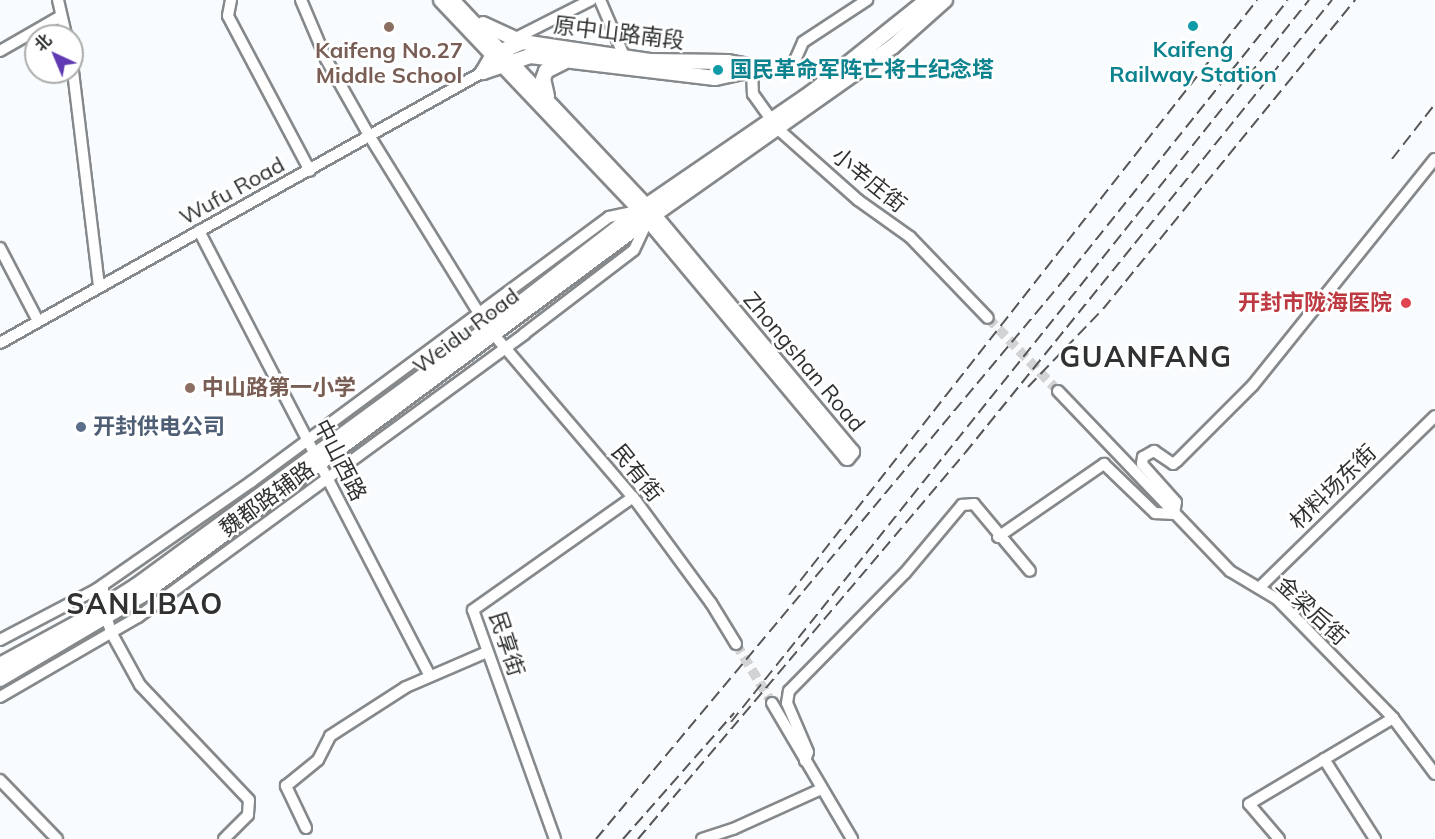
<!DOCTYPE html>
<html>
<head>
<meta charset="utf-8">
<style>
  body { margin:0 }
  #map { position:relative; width:1435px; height:839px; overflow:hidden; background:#f9fcfe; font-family:Mulish,"Noto Sans SC",sans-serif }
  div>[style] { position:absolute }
  .minor-tunnel>* { height:10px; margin-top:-5px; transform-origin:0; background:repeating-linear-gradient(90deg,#d1d3d5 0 10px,transparent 0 15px) }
  .roads { filter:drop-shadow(2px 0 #86898b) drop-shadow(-2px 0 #86898b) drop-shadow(0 2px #86898b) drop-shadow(0 -2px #86898b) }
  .minor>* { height:10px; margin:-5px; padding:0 5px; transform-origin:5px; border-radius:5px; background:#fff }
  .major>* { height:14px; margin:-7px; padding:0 7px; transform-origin:7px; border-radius:7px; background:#fff }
  .rail>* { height:2px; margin-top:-1px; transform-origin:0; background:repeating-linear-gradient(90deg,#545658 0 12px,transparent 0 18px) }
  .dots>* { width:16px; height:16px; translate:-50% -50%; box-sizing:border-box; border:3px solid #fff; border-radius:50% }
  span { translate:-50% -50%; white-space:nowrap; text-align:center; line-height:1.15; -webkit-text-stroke:5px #fff; paint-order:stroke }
  .street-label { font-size:22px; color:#2f3132 }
  .culture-label { font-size:22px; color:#0d838f; font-weight:700 }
  .left { translate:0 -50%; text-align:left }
  .education-label { font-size:22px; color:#785e54; font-weight:700 }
  .health-label { font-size:22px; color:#be3a42; font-weight:700 }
  .right { translate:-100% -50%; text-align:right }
  .service-label { font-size:22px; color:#4e5e75; font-weight:700 }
  .district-label { font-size:28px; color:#2f3132; font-weight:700; letter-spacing:1.5px }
  .north { position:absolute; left:24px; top:24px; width:60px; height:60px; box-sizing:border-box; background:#fff; border:2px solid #acadad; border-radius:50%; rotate:316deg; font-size:16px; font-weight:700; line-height:24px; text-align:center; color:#2f3132 }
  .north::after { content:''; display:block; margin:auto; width:21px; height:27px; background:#5f3ab2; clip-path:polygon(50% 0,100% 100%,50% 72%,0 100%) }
</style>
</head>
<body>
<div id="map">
  <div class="minor-tunnel">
    <i style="left:988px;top:318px;width:101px;rotate:46.2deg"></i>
    <i style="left:736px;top:644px;width:69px;rotate:58.6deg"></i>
  </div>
  <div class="roads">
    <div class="minor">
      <i style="left:58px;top:0;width:37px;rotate:77deg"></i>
      <i style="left:231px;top:0;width:16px;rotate:101deg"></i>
      <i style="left:228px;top:16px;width:175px;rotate:62.1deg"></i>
      <i style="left:301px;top:0;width:64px;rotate:67deg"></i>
      <i style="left:326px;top:59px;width:90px;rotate:60.6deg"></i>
      <i style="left:370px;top:137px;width:225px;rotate:58.3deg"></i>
      <i style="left:600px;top:0;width:69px;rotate:66.8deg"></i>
      <i style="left:512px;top:40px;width:89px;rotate:-26.9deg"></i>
      <i style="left:0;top:51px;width:70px;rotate:-29.8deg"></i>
      <i style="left:72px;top:63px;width:225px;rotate:83.1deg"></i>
      <i style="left:743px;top:68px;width:9px"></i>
      <i style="left:752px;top:68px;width:26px;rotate:88deg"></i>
      <i style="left:753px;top:94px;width:43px;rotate:54.5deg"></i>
      <i style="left:778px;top:129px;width:107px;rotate:41.6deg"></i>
      <i style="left:858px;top:200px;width:64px;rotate:35.4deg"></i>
      <i style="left:910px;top:237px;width:112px;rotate:46.1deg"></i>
      <i style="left:752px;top:68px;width:40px;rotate:-1.4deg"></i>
      <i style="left:792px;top:67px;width:27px;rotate:-66deg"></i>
      <i style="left:803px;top:42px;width:77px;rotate:-33.3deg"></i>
      <i style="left:199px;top:231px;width:501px;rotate:62.57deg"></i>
      <i style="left:0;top:248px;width:82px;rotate:62.5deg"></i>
      <i style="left:495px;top:336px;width:217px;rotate:49.5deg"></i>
      <i style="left:636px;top:501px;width:127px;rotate:53.7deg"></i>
      <i style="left:711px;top:603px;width:48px;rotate:58.6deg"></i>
      <i style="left:0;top:343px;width:554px;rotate:-29.3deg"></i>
      <i style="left:1058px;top:391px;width:249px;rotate:46.3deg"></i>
      <i style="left:1230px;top:571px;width:55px;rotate:30.8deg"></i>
      <i style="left:1277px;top:599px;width:166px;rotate:45.7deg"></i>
      <i style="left:1393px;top:718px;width:70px;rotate:53.1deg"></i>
      <i style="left:1174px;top:514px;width:12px;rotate:-81deg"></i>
      <i style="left:1176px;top:502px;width:51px;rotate:-131.8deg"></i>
      <i style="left:1142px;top:464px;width:7px;rotate:-82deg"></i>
      <i style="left:1143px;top:457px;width:13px;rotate:-29deg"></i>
      <i style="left:1154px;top:451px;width:23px;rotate:34deg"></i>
      <i style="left:1173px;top:464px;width:5px;rotate:-37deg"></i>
      <i style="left:1177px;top:461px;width:107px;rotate:-45deg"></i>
      <i style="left:1253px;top:385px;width:290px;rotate:-51.2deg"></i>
      <i style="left:998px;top:537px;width:129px;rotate:-34.6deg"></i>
      <i style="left:1104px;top:464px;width:71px;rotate:43.9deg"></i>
      <i style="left:1155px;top:513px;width:19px;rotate:3deg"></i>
      <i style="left:103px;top:585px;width:22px;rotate:90deg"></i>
      <i style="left:103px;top:607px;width:28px;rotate:72deg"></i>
      <i style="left:112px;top:634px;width:58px;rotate:61.2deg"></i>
      <i style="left:140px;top:685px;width:158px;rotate:46.5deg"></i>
      <i style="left:249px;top:800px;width:15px;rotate:94deg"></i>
      <i style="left:248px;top:815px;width:34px;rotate:135deg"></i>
      <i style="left:1259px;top:588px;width:246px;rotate:-44.3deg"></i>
      <i style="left:0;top:640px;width:110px;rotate:-27.7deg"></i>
      <i style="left:97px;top:589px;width:188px;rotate:-34.8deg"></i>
      <i style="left:251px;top:482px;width:445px;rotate:-36.5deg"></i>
      <i style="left:609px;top:217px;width:29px;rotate:-12deg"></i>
      <i style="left:0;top:697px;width:160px;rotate:-30.1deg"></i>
      <i style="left:138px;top:617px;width:479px;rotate:-36.2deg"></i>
      <i style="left:524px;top:334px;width:138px;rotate:-37.4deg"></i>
      <i style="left:634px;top:250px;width:33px;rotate:-65deg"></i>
      <i style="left:772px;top:703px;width:158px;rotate:59.5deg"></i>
      <i style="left:1324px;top:759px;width:95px;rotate:57.5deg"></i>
      <i style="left:805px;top:761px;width:9px;rotate:-72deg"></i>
      <i style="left:808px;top:752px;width:53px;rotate:-113.2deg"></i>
      <i style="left:787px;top:703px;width:12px;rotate:-81deg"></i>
      <i style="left:789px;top:691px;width:165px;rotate:-45.5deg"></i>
      <i style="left:905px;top:573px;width:89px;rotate:-50deg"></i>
      <i style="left:962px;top:505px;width:12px;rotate:-5deg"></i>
      <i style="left:974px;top:504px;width:87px;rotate:50.1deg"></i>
      <i style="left:0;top:780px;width:82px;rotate:46deg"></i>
      <i style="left:306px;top:828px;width:47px;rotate:-115.5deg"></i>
      <i style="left:286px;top:786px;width:41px;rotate:-39.1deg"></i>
      <i style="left:318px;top:760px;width:27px;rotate:-63deg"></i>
      <i style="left:330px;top:736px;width:90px;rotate:-32.8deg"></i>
      <i style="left:406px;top:687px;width:88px;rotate:-23.4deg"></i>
      <i style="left:555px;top:839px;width:243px;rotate:-109.7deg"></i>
      <i style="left:473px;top:610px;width:196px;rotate:-35.2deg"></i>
      <i style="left:702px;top:839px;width:33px;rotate:-18deg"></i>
      <i style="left:733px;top:829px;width:97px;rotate:-24.4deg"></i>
      <i style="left:1279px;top:839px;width:46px;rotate:-130.6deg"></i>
      <i style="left:1249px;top:804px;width:168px;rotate:-30.8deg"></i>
    </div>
    <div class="major">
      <i style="left:441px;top:0;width:289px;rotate:46.5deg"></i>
      <i style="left:640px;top:210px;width:323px;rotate:50.1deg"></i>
      <i style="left:847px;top:458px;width:8px;rotate:-50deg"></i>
      <i style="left:852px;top:452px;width:321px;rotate:-129.9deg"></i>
      <i style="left:646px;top:206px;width:283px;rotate:-133.3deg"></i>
      <i style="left:483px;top:24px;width:43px;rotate:24.8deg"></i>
      <i style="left:522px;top:42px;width:129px;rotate:8.4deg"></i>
      <i style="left:650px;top:61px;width:78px;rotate:0.7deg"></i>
      <i style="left:728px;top:62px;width:15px;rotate:11deg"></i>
      <i style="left:743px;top:65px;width:7px;rotate:90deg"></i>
      <i style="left:743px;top:72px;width:29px;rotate:168deg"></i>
      <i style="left:715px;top:78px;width:186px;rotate:-173.2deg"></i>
      <i style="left:530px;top:56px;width:50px;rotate:161.2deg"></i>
      <i style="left:483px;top:72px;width:20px;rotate:-60deg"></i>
      <i style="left:493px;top:55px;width:32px;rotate:-24deg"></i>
      <i style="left:547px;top:96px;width:17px;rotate:-103deg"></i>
      <i style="left:543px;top:79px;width:9px;rotate:-69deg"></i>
      <i style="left:546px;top:71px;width:20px;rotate:-27deg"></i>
      <i style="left:0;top:665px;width:90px;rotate:-28.6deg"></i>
      <i style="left:79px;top:622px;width:67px;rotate:-32.3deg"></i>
      <i style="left:136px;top:586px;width:436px;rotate:-36.2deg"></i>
      <i style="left:488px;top:328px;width:200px;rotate:-37.7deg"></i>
      <i style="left:646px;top:206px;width:200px;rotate:-34.4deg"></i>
      <i style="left:811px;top:93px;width:149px;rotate:-38.7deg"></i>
      <i style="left:0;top:679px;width:165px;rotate:-30.6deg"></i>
      <i style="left:142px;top:595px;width:630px;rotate:-36.62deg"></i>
      <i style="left:648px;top:219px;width:299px;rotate:-35.2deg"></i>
      <i style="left:892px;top:47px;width:71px;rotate:-41.6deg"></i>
    </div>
  </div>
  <div class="rail">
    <i style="left:1392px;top:159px;width:70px;rotate:-52deg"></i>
    <i style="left:1028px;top:387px;width:108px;rotate:-46.1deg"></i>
    <i style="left:1103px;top:309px;width:399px;rotate:-50.8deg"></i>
    <i style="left:789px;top:595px;width:757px;rotate:-51.81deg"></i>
    <i style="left:731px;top:722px;width:925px;rotate:-51.32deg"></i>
    <i style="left:596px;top:839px;width:726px;rotate:-50.08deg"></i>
    <i style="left:1062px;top:282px;width:361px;rotate:-51.3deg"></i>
    <i style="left:623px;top:839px;width:168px;rotate:-48.6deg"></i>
    <i style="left:638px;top:839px;width:506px;rotate:-49.73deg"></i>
    <i style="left:965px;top:453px;width:583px;rotate:-50.99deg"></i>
  </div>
  <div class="dots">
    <i style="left:1193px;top:26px;background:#0f9aa8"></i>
    <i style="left:389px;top:27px;background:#8d6e63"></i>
    <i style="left:718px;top:70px;background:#0f9aa8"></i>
    <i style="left:1406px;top:303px;background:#e0444e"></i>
    <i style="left:190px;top:388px;background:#8d6e63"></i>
    <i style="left:81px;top:427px;background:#5c6f8a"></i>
  </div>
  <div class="street-label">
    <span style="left:619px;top:33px;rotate:7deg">原中山路南段</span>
    <span style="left:869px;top:180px;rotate:39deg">小辛庄街</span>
    <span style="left:232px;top:191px;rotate:-29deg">Wufu Road</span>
    <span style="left:466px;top:331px;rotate:-37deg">Weidu Road</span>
    <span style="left:804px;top:362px;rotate:50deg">Zhongshan Road</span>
    <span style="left:340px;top:460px;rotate:63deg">中山西路</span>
    <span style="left:637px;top:473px;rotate:51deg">民有街</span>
    <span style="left:1333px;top:487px;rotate:-44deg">材料场东街</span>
    <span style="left:267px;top:499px;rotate:-36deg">魏都路辅路</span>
    <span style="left:1312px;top:611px;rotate:43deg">金梁后街</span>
    <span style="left:507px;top:644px;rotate:72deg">民享街</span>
  </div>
  <div class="culture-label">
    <span style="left:1193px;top:62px">Kaifeng<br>Railway Station</span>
    <span class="left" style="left:730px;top:70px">国民革命军阵亡将士纪念塔</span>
  </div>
  <div class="education-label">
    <span style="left:389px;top:63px">Kaifeng No.27<br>Middle School</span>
    <span class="left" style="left:202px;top:388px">中山路第一小学</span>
  </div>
  <div class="health-label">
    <span class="right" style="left:1392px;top:303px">开封市陇海医院</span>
  </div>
  <div class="service-label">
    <span class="left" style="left:93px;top:427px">开封供电公司</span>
  </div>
  <div class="district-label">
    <span style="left:1146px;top:357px">GUANFANG</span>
    <span style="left:145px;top:604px">SANLIBAO</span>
  </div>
  <div class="north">北</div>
</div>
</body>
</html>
